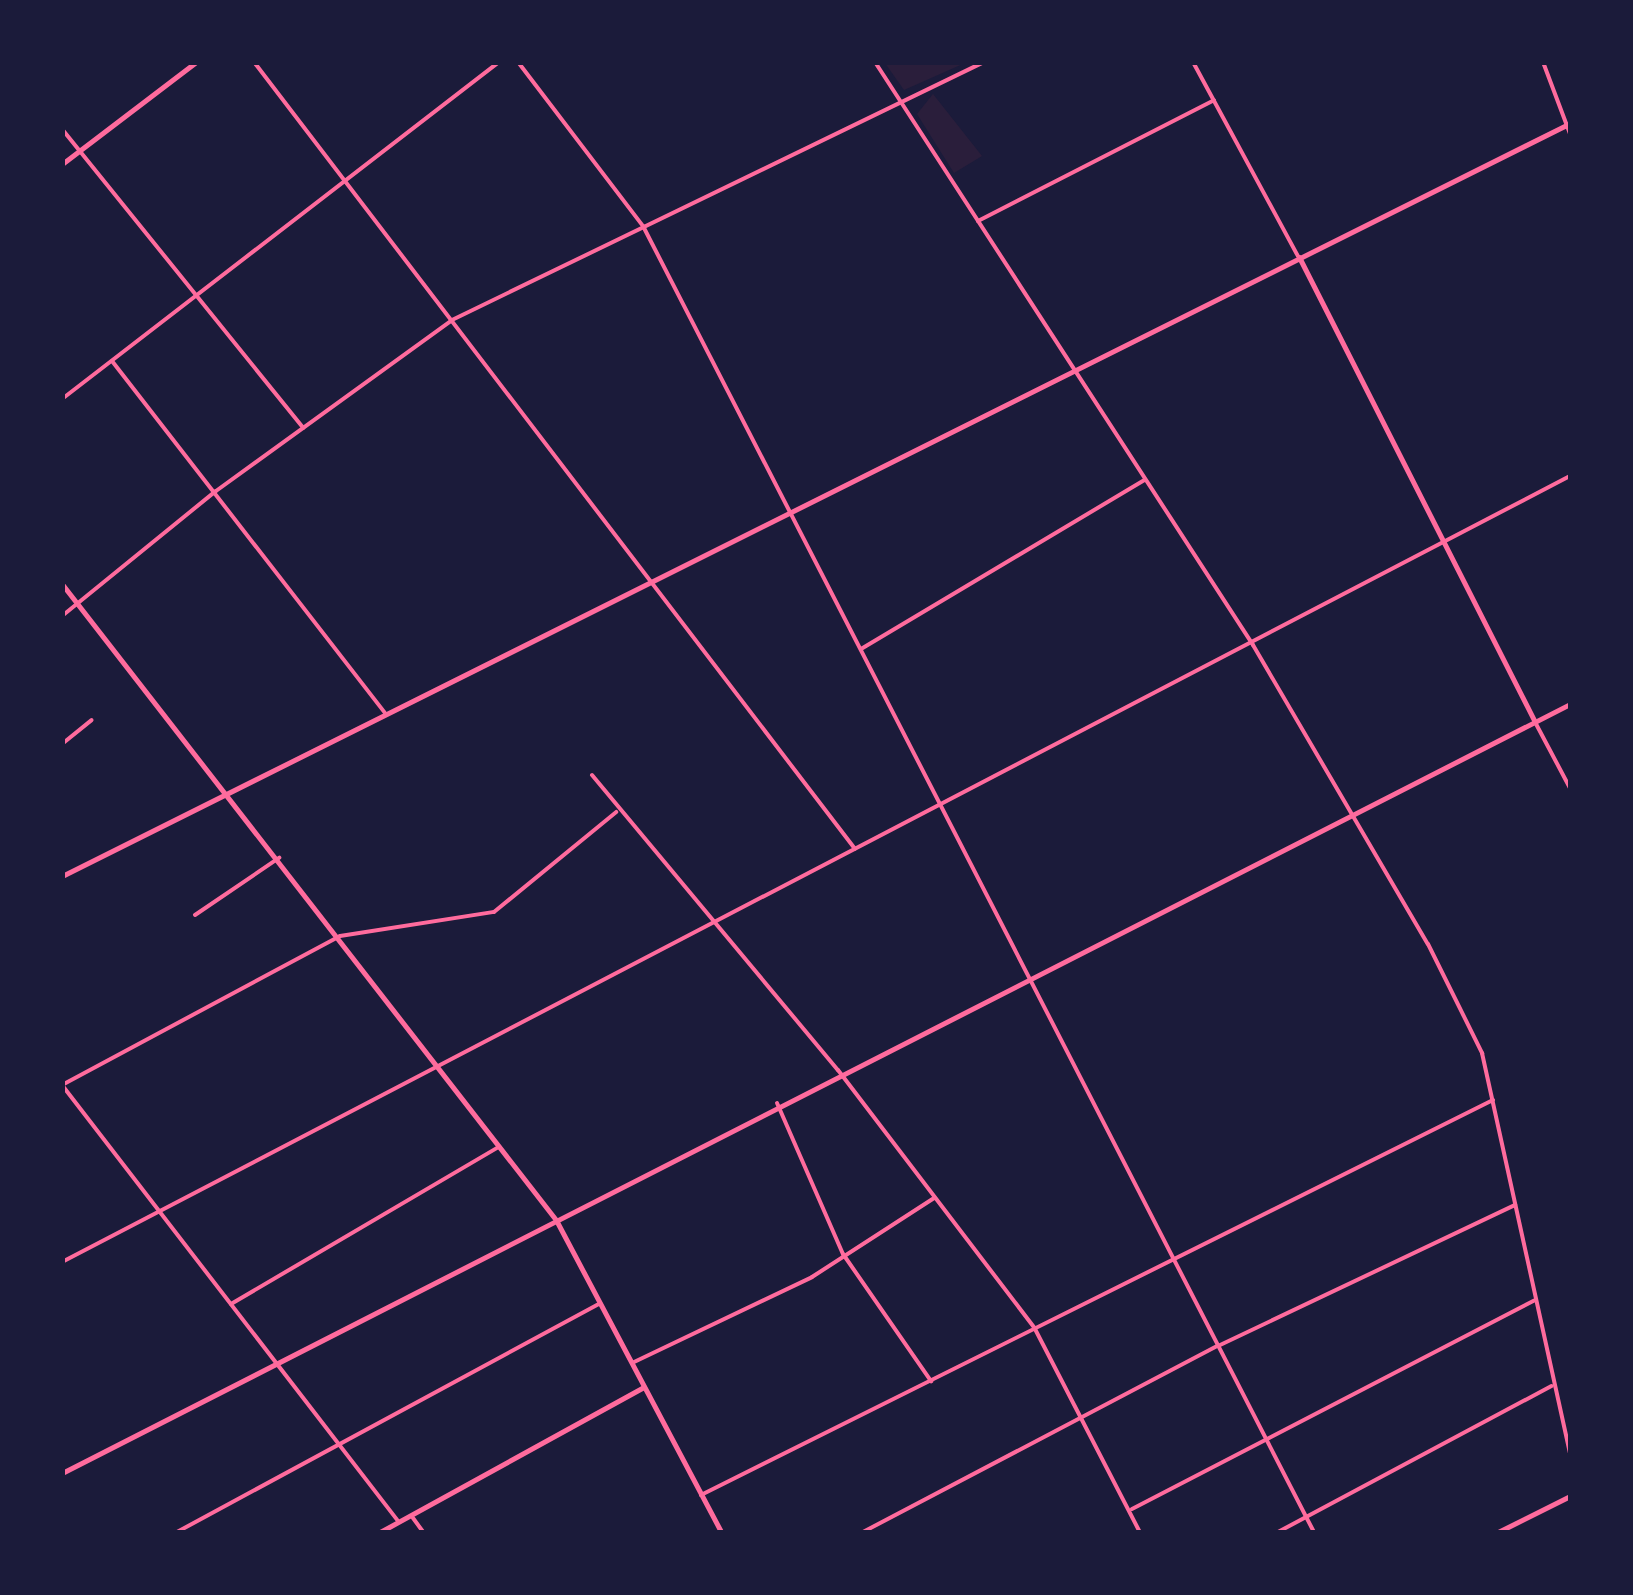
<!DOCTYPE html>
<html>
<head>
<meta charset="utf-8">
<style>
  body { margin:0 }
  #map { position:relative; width:1633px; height:1595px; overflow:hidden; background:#1b1b3a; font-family:"PT Sans",sans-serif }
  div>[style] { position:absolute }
  .green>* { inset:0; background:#2a1e3b }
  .minor>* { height:4px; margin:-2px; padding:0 2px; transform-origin:2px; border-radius:2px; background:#ff6b9d }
  .tertiary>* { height:5px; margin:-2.5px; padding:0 2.5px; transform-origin:2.5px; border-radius:2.5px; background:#ff6b9d }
  .secondary>* { height:5px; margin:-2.5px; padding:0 2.5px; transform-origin:2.5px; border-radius:2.5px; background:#ff6b9d }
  span { translate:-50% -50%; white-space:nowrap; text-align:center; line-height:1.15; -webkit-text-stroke:10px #1b1b3a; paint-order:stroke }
  .frame { position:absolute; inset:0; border:65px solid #1b1b3a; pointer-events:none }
</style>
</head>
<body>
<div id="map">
  <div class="green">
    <i style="clip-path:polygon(885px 63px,965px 63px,904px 90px)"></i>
    <i style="clip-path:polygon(933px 94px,982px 156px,954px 173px,917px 114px)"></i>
  </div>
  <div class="minor">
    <i style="left:254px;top:62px;width:990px;rotate:52.63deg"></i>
    <i style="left:518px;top:62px;width:206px;rotate:52.7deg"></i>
    <i style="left:643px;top:226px;width:1468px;rotate:62.81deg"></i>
    <i style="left:875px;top:62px;width:695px;rotate:57.04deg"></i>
    <i style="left:1253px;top:645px;width:346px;rotate:59.7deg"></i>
    <i style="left:1428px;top:944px;width:122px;rotate:63.6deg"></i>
    <i style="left:1482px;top:1053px;width:409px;rotate:77.6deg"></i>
    <i style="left:1193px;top:62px;width:221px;rotate:61.6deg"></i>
    <i style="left:1543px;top:62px;width:77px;rotate:69.4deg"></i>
    <i style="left:62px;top:129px;width:384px;rotate:51.1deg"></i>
    <i style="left:978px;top:221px;width:265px;rotate:-27.1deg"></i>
    <i style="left:112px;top:361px;width:445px;rotate:52.2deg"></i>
    <i style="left:62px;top:399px;width:552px;rotate:-37.64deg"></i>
    <i style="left:62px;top:616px;width:198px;rotate:-39.1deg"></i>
    <i style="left:216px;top:491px;width:291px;rotate:-35.9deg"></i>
    <i style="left:452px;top:320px;width:591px;rotate:-25.87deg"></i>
    <i style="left:861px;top:649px;width:330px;rotate:-30.8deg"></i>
    <i style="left:1535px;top:722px;width:75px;rotate:62.1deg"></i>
    <i style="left:62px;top:744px;width:38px;rotate:-39deg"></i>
    <i style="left:592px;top:775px;width:384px;rotate:50.2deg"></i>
    <i style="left:838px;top:1070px;width:325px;rotate:52.7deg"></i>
    <i style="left:1035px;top:1329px;width:229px;rotate:62.7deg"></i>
    <i style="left:195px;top:915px;width:102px;rotate:-34.2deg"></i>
    <i style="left:62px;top:1085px;width:315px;rotate:-28.2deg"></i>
    <i style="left:340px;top:936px;width:156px;rotate:-8.9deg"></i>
    <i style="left:494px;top:912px;width:158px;rotate:-39.3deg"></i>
    <i style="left:62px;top:1085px;width:550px;rotate:52.38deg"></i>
    <i style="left:777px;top:1103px;width:165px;rotate:66.4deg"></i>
    <i style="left:843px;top:1254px;width:155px;rotate:55.3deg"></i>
    <i style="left:62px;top:1262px;width:1701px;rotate:-27.53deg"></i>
    <i style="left:231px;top:1304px;width:311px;rotate:-30.4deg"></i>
    <i style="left:632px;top:1363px;width:199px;rotate:-25.5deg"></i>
    <i style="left:812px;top:1277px;width:145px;rotate:-32.9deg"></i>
    <i style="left:701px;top:1495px;width:885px;rotate:-26.51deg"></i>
    <i style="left:1132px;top:1509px;width:453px;rotate:-27.4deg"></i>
    <i style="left:413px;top:1518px;width:17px;rotate:54deg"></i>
    <i style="left:177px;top:1532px;width:480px;rotate:-28.4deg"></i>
    <i style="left:863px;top:1532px;width:401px;rotate:-27.7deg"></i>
    <i style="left:1218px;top:1346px;width:329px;rotate:-25.4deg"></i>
    <i style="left:1278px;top:1532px;width:310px;rotate:-28.1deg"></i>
  </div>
  <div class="tertiary">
    <i style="left:1299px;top:257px;width:521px;rotate:63.09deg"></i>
    <i style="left:62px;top:584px;width:805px;rotate:52.16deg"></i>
    <i style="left:556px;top:1220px;width:353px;rotate:62.1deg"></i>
    <i style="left:62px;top:1473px;width:1693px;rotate:-27.02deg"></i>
    <i style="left:380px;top:1532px;width:301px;rotate:-28.8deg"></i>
    <i style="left:1498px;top:1532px;width:80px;rotate:-26.6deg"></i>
  </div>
  <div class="secondary">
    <i style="left:62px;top:164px;width:168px;rotate:-37.3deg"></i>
    <i style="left:62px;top:876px;width:1686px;rotate:-26.53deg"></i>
  </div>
  <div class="frame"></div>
</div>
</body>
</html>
